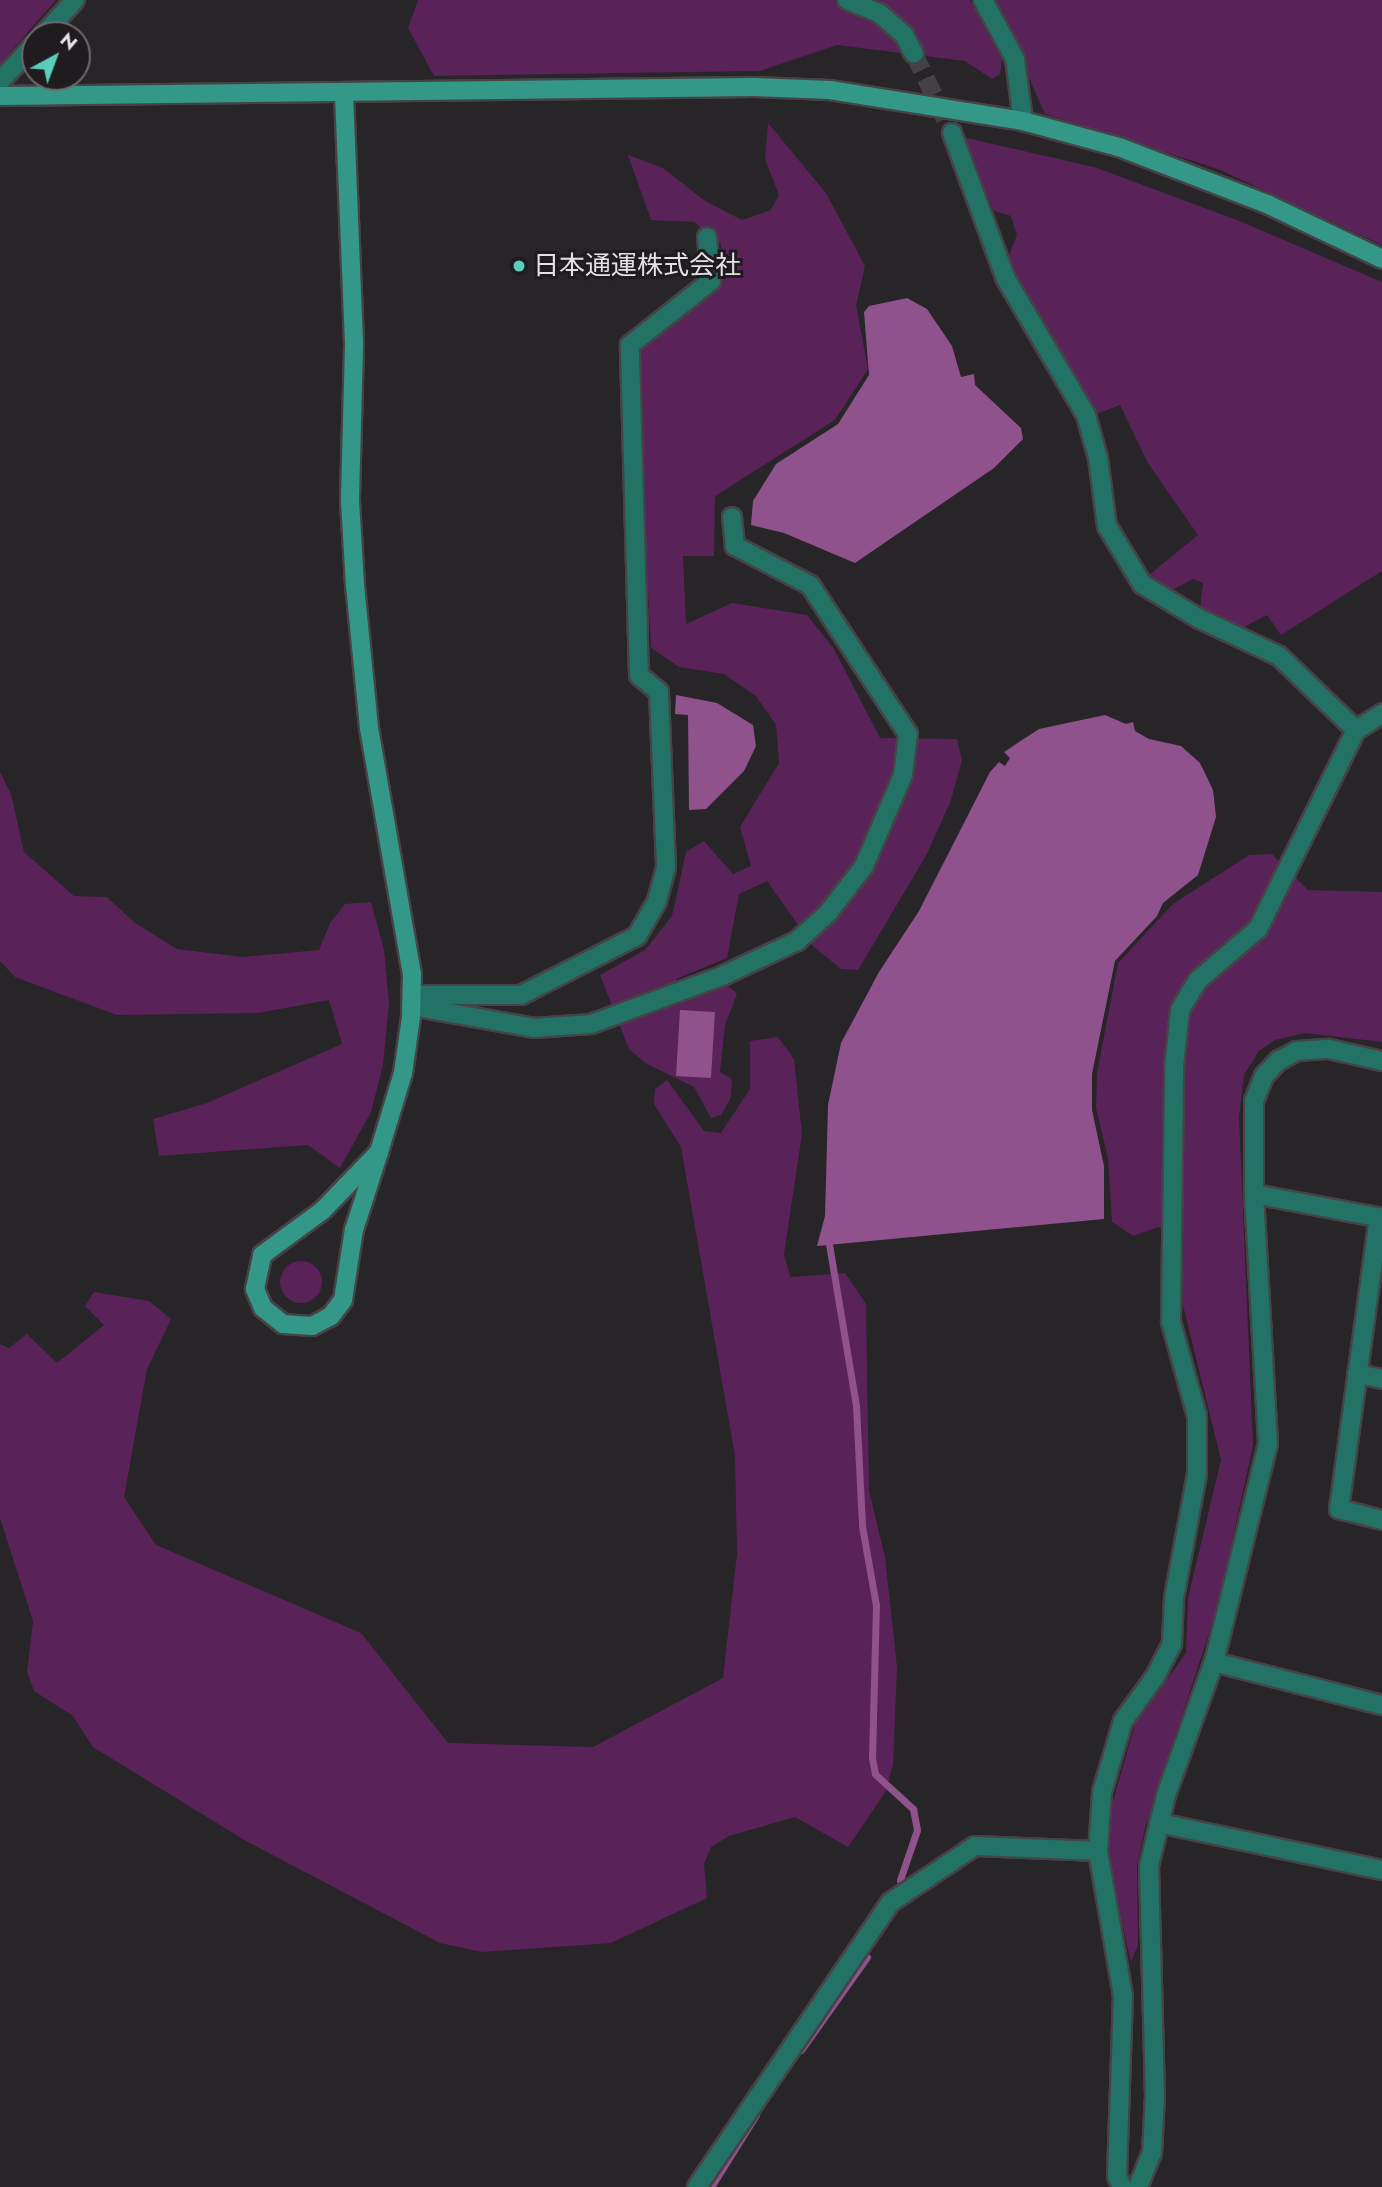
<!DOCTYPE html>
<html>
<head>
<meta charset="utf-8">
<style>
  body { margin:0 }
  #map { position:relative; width:1382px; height:2187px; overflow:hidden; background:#282528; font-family:Jost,"Noto Sans JP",sans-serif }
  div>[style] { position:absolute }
  .green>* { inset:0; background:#592258 }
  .round { border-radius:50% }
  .water>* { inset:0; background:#8f528c }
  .stream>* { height:7px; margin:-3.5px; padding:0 3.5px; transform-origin:3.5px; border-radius:3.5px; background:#8f528c }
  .street-tunnel>* { height:18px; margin-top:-9px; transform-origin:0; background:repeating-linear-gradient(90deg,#444144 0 18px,transparent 0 27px) }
  .roads { filter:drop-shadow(2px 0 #464346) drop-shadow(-2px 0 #464346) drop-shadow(0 2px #464346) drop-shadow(0 -2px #464346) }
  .street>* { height:18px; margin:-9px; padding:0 9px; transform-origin:9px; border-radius:9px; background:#227266 }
  .secondary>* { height:18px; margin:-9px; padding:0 9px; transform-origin:9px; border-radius:9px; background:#349889 }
  .dots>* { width:19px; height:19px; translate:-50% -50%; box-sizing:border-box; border:4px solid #1f1b1e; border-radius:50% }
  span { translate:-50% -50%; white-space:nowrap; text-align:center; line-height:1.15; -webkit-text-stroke:6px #1f1b1e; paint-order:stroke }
  .poi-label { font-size:26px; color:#e3e1e3 }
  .left { translate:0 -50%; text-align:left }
  .north { position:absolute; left:21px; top:21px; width:70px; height:70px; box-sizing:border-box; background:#1f1b1e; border:2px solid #6d6a6d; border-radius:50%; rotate:41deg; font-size:19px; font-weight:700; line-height:28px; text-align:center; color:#e3e1e3 }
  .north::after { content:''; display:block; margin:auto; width:24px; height:32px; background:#5bcebb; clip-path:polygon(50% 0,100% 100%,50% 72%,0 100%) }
</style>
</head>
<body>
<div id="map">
  <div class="green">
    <i style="clip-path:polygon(0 0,56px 0,0 64px)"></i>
    <i style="clip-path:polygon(418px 0,970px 0,1002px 60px,1000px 74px,992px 79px,965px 61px,837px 45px,760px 71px,434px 76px,408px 28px)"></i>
    <i style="clip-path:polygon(995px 0,1382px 0,1382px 245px,1218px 169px,1045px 114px)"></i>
    <i style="clip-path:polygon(768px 123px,826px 193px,865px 266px,856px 305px,868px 369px,835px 420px,715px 496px,714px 556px,683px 556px,686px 624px,732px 603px,807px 615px,834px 649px,880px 738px,957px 739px,962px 760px,951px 800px,927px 854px,858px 970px,841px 969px,813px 946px,767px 881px,739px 894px,727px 958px,676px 979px,681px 999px,724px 982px,737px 994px,725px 1025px,720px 1072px,732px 1079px,731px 1097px,721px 1115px,711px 1118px,694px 1087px,645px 1063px,629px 1049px,600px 975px,645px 950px,672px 916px,686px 852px,704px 841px,733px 874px,751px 866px,740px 827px,779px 763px,776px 725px,756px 696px,724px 674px,679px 667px,651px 648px,635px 352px,719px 285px,721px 244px,694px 222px,651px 220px,628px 155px,663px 168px,705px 201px,742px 220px,771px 210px,779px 195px,765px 159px)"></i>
    <i style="clip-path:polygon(962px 137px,1094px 167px,1237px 220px,1382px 282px,1382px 571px,1281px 635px,1267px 615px,1242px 628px,1200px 609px,1203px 583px,1193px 579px,1172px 590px,1149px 575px,1198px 535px,1148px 463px,1120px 405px,1094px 415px,1040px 325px,1007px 260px,1017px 235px,1011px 216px,994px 211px)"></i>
    <i style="clip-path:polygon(0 772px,11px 794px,24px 852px,74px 896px,107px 897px,135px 923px,177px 949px,242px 957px,319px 950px,330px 923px,345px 904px,371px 902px,384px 950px,389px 1003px,383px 1065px,371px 1112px,340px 1168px,308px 1145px,159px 1156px,153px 1119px,207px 1103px,342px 1044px,329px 1000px,258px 1013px,117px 1015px,15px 977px,0 961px)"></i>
    <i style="clip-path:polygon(1272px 854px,1308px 890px,1382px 892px,1382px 1042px,1305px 1033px,1275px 1040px,1259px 1051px,1244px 1075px,1239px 1117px,1253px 1446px,1217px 1609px,1145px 1828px,1137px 1866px,1138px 1945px,1131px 1962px,1107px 1859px,1110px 1812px,1135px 1724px,1186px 1653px,1188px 1598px,1221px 1460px,1183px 1305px,1181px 1253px,1168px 1231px,1158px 1227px,1133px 1236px,1112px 1222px,1108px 1158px,1096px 1108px,1097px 1073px,1118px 963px,1173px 904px,1249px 855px)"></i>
    <i style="clip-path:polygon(778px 1037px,794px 1059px,802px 1134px,784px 1254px,790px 1277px,845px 1273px,866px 1304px,869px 1491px,885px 1557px,897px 1667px,893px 1764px,886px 1791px,848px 1847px,795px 1817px,729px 1836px,711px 1847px,704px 1864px,707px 1898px,611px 1943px,482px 1952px,440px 1943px,246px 1841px,93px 1747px,73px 1716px,34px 1691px,27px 1672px,33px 1621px,0 1518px,0 1344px,9px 1348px,27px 1334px,57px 1363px,104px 1325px,85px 1306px,94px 1292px,149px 1301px,171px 1319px,147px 1369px,124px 1497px,156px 1545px,361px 1633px,448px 1743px,593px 1747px,723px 1678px,737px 1554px,735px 1456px,681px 1147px,654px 1104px,655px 1089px,667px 1080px,704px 1131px,721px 1133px,750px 1089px,750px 1041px)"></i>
    <i class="round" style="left:280px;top:1261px;width:42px;height:42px"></i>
  </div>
  <div class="water">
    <i style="clip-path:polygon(907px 298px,927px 309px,952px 346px,961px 377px,974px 374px,975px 385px,1021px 428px,1023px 439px,994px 468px,855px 563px,784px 533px,751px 525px,753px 501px,776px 464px,838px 424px,869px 375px,864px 312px,869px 306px)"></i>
    <i style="clip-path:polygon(676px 695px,717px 703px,753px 725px,756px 746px,744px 771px,706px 809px,689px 810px,688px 715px,675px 714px)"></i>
    <i style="clip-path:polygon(1105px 715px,1126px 724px,1133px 722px,1135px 731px,1149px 739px,1181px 746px,1200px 763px,1213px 790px,1216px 817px,1198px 875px,1163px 903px,1157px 916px,1115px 961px,1092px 1074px,1092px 1110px,1104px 1166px,1104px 1219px,817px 1246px,825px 1216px,828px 1105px,841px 1043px,879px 972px,919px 911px,990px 772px,999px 762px,1005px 766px,1010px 758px,1004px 752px,1039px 729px)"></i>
    <i style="clip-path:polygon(680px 1010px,715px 1012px,711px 1078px,676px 1076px)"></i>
  </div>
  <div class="stream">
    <i style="left:828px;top:1238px;width:170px;rotate:80.5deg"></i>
    <i style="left:856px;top:1406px;width:120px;rotate:87.1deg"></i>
    <i style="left:862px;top:1526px;width:80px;rotate:80deg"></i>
    <i style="left:876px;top:1605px;width:153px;rotate:91.5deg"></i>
    <i style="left:872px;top:1758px;width:16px;rotate:79deg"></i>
    <i style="left:875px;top:1774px;width:52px;rotate:42.6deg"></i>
    <i style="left:913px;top:1809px;width:21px;rotate:79deg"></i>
    <i style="left:917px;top:1830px;width:53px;rotate:108.8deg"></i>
    <i style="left:801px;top:2050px;width:114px;rotate:-54.6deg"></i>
    <i style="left:711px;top:2187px;width:85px;rotate:-58deg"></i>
  </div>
  <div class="street-tunnel">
    <i style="left:914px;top:54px;width:88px;rotate:64.3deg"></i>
  </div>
  <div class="roads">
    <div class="street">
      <i style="left:847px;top:0;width:35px;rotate:22deg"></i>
      <i style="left:879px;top:13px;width:33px;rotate:41deg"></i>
      <i style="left:904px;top:35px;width:21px;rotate:62deg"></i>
      <i style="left:983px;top:0;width:67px;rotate:61.5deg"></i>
      <i style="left:1015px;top:59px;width:63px;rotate:82.6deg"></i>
      <i style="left:43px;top:35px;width:47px;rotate:-47.6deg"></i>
      <i style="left:0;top:81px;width:51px;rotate:-46.6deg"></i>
      <i style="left:952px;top:133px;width:156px;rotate:69.7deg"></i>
      <i style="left:1006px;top:279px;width:158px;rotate:59.5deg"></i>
      <i style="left:1086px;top:415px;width:45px;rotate:74.4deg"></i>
      <i style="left:1098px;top:458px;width:69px;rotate:82.5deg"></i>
      <i style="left:1107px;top:526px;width:68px;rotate:58.9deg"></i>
      <i style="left:1142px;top:584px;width:66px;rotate:31.3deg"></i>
      <i style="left:1198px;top:618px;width:89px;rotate:25.1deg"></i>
      <i style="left:1279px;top:656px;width:107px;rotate:43.9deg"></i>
      <i style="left:412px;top:995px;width:109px"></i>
      <i style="left:521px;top:995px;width:130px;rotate:-27deg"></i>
      <i style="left:637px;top:936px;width:40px;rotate:-60.3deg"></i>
      <i style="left:657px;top:901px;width:35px;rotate:-75deg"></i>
      <i style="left:666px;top:867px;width:175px;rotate:-92.3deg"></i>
      <i style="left:659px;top:692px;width:26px;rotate:-140deg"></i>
      <i style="left:639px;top:675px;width:330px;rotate:-91.6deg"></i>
      <i style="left:630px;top:345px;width:103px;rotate:-38.3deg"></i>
      <i style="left:711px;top:281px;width:44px;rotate:-95.2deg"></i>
      <i style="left:411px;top:1006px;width:125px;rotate:10.1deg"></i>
      <i style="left:534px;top:1028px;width:57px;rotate:-4deg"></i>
      <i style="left:591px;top:1024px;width:140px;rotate:-20.1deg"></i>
      <i style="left:722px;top:976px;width:83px;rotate:-25deg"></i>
      <i style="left:797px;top:941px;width:42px;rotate:-42.1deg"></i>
      <i style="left:828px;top:913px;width:59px;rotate:-52.5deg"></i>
      <i style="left:864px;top:866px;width:99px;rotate:-66.8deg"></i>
      <i style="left:903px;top:775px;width:41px;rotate:-83deg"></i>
      <i style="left:908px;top:734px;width:178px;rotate:-123.3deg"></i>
      <i style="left:810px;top:585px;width:85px;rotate:-152.5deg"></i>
      <i style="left:735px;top:546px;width:29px;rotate:-96deg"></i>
      <i style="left:1254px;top:1194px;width:130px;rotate:10.6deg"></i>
      <i style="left:1379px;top:1217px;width:295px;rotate:97.8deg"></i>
      <i style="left:1339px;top:1509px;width:44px;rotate:14.3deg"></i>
      <i style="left:1357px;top:1374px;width:25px;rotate:11deg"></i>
      <i style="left:1214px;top:1662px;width:173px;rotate:14.4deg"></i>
      <i style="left:1159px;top:1823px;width:228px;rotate:11.9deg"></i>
      <i style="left:697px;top:2187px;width:345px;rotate:-55.8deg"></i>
      <i style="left:891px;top:1902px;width:101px;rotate:-33.7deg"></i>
      <i style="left:975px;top:1846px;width:123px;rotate:2.3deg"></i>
      <i style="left:1122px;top:2187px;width:12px;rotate:-114deg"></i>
      <i style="left:1117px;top:2176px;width:180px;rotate:-88.1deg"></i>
      <i style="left:1123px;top:1996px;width:147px;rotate:-99.8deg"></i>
      <i style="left:1098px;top:1851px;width:59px;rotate:-86.1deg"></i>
      <i style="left:1102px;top:1792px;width:74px;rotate:-73.5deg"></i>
      <i style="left:1123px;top:1721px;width:54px;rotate:-54deg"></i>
      <i style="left:1155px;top:1677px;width:38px;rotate:-63deg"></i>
      <i style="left:1172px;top:1643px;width:45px;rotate:-87.5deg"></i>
      <i style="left:1174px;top:1598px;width:126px;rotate:-79.5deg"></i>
      <i style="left:1197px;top:1474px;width:58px;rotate:-90deg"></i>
      <i style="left:1197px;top:1416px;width:98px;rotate:-105.5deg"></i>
      <i style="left:1171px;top:1322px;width:255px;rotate:-89.3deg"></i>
      <i style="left:1174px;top:1067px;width:57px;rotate:-84deg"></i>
      <i style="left:1180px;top:1010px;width:35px;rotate:-59deg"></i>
      <i style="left:1198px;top:980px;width:79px;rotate:-40.4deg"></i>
      <i style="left:1258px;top:929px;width:222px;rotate:-63.8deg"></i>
      <i style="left:1356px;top:730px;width:31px;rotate:-32deg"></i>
      <i style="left:1138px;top:2187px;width:37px;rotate:-68deg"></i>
      <i style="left:1152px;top:2153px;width:57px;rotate:-87deg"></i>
      <i style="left:1155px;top:2096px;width:230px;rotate:-91.5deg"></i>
      <i style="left:1149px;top:1866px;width:73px;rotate:-76.5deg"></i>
      <i style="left:1166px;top:1795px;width:141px;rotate:-70.2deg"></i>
      <i style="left:1214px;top:1662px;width:225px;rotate:-76.1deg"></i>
      <i style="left:1268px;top:1444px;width:250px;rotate:-93.2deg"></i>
      <i style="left:1254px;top:1194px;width:93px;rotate:-90deg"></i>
      <i style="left:1254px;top:1101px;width:27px;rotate:-68deg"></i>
      <i style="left:1264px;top:1076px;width:21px;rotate:-47deg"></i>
      <i style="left:1278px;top:1061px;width:21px;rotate:-28deg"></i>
      <i style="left:1297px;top:1051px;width:32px;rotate:-4deg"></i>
      <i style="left:1329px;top:1049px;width:54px;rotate:12.8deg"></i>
    </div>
    <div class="secondary">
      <i style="left:344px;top:94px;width:252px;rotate:87.7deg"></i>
      <i style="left:354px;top:346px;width:155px;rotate:91.5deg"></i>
      <i style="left:350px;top:501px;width:84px;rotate:86.6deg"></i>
      <i style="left:355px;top:585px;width:144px;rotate:84.4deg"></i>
      <i style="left:369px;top:728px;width:250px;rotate:80.1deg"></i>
      <i style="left:412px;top:974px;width:43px;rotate:91.3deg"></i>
      <i style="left:411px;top:1017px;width:57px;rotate:98.1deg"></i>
      <i style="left:403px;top:1073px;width:83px;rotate:106.9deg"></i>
      <i style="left:379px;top:1152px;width:46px;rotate:107.7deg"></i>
      <i style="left:365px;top:1196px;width:35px;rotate:108deg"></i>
      <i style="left:354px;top:1229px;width:72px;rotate:98.8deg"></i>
      <i style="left:343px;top:1300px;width:20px;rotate:127deg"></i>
      <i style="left:331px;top:1316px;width:21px;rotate:152deg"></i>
      <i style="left:312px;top:1326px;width:29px;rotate:-176deg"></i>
      <i style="left:283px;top:1324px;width:26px;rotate:-141deg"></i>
      <i style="left:263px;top:1308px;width:21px;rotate:-113deg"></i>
      <i style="left:255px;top:1289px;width:35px;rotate:-78deg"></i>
      <i style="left:262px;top:1255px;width:76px;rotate:-36.4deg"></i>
      <i style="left:323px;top:1210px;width:81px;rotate:-46deg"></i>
      <i style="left:0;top:96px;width:754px;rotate:-0.68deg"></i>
      <i style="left:754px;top:87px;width:76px;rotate:2.3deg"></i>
      <i style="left:830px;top:90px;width:195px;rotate:9.1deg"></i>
      <i style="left:1023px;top:121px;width:99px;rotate:15.2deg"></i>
      <i style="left:1119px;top:147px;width:161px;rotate:21.1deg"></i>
      <i style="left:1269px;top:205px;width:125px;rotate:25.5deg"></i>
    </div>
  </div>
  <div class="dots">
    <i style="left:519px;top:266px;background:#5bcebb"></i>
  </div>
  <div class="poi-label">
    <span class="left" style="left:533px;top:266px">日本通運株式会社</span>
  </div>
  <div class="north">N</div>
</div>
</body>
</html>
